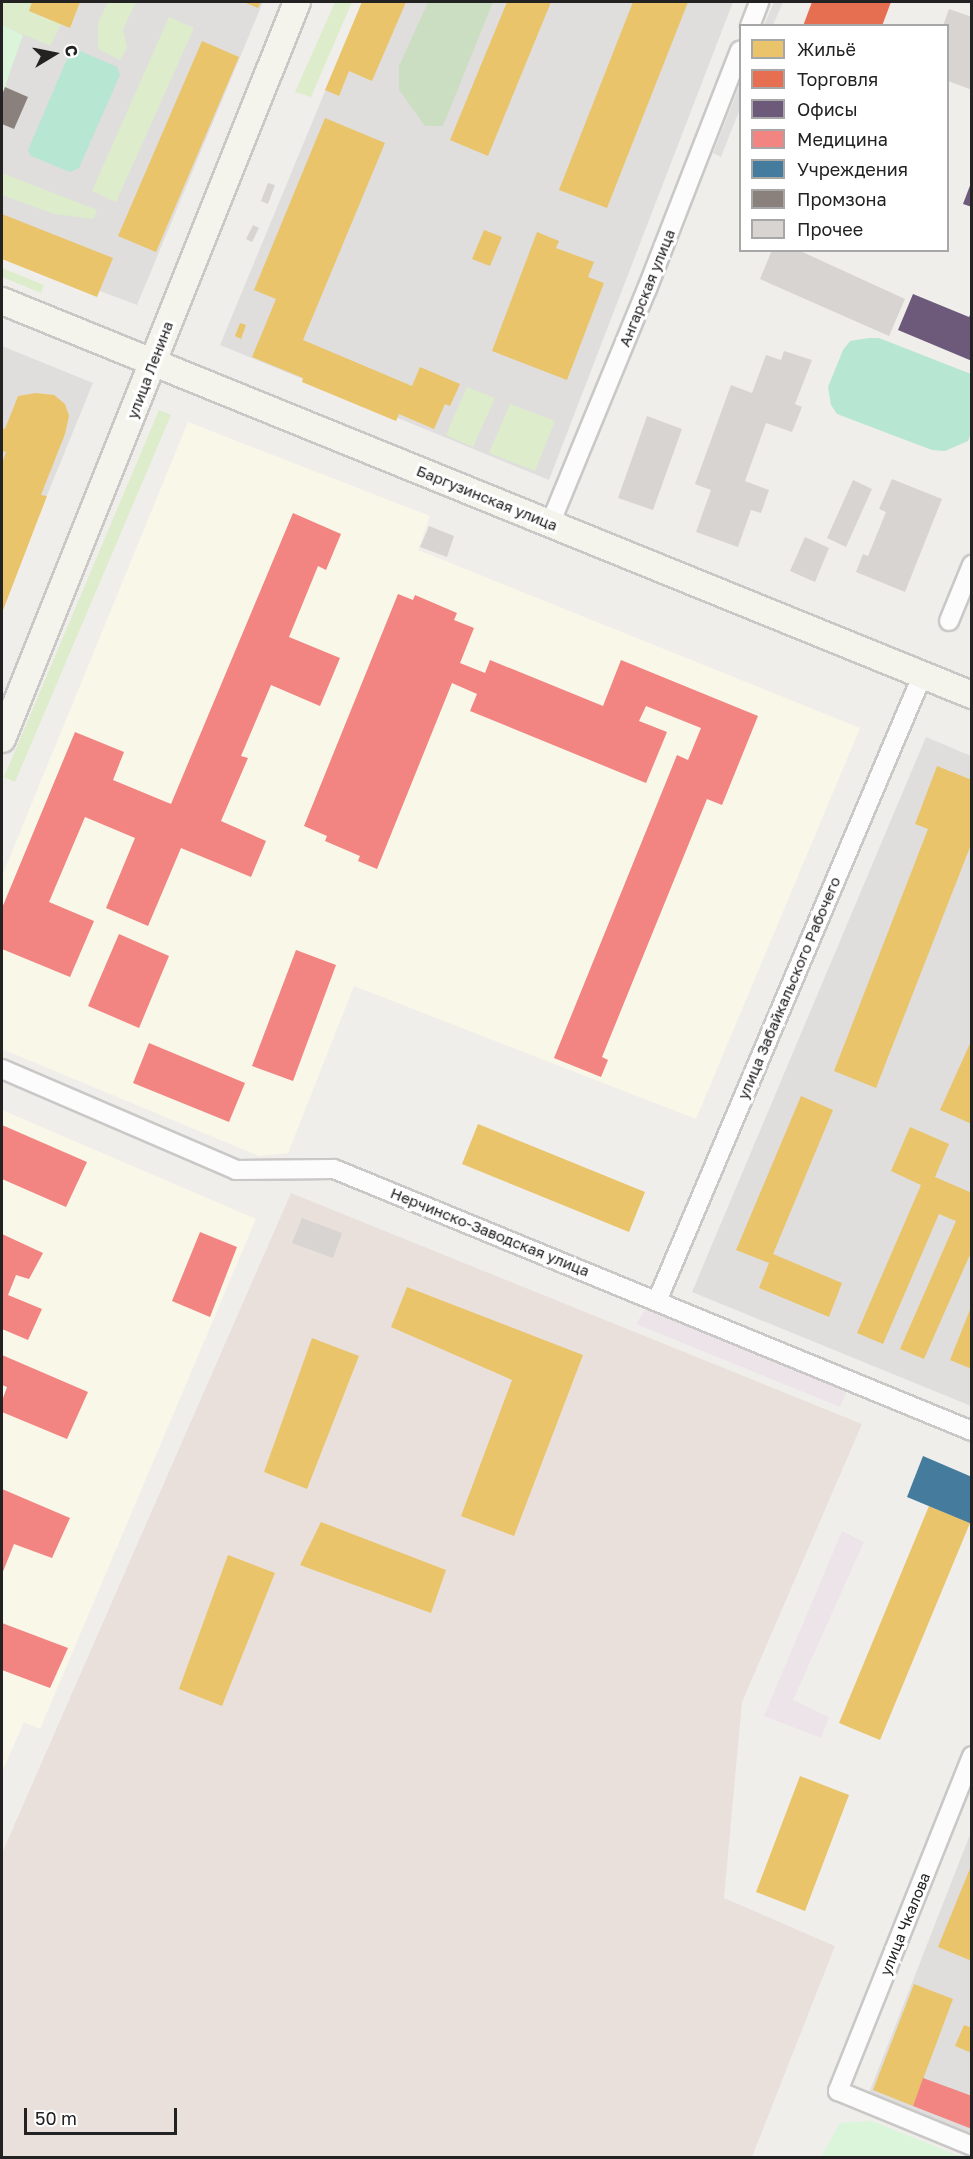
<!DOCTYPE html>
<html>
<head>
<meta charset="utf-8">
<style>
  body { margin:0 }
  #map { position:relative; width:973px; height:2159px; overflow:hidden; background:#f0eeeb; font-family:"Golos Text",sans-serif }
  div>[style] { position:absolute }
  .residential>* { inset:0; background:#dfdedc }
  .industrial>* { inset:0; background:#ede4e9 }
  .education>* { inset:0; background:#f8f7e8 }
  .military>* { inset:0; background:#eae0db }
  .grass>* { inset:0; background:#ddeccb }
  .forest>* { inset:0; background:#cbdec1 }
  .park>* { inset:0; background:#daf5da }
  .pitch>* { inset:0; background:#b7e6d2 }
  .parking>* { inset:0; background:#e0dfde }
  .homes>* { inset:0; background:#e9c46a }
  .shops>* { inset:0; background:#e76f51 }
  .offices>* { inset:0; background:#6d597a }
  .health>* { inset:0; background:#f28482 }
  .public>* { inset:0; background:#457b9d }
  .industry>* { inset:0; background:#8a817c }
  .building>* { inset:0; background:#d7d4d2 }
  .roads { filter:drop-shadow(2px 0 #c9c8c7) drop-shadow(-2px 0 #c9c8c7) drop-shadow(0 2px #c9c8c7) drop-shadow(0 -2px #c9c8c7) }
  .minor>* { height:18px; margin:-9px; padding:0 9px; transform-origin:9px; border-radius:9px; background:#fdfcfc }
  .secondary>* { height:26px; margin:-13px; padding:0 13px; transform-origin:13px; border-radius:13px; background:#f4f4ed }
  span { translate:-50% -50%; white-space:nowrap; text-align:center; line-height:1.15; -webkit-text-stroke:6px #fff; paint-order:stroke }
  .street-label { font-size:15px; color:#222 }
  .frame { position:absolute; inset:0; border:3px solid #222; pointer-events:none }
  .legend { position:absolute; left:739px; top:24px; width:210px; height:228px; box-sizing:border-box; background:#fff; border:2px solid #a7a7a7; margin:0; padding:8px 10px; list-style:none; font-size:18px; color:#222 }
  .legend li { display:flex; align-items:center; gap:12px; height:30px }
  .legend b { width:30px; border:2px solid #a7a7a7 }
  .north { position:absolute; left:24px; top:24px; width:60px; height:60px; -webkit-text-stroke:4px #fff; paint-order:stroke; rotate:80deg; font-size:16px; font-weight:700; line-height:24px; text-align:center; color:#222 }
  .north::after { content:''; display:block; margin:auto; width:21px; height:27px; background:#222; clip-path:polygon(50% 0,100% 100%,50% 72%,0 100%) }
  .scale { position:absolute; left:24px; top:2108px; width:153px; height:27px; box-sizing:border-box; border:3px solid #222; border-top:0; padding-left:8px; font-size:18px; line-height:21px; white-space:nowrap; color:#222; -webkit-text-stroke:4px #fff; paint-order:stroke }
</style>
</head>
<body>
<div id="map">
  <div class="residential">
    <i style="clip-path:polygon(2px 2px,263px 2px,137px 305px,2px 254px)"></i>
    <i style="clip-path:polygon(362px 2px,733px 2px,549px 480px,220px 345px)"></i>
    <i style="clip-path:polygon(2px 346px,93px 383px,2px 605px)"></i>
    <i style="clip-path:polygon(926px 737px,971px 756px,971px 1406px,692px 1292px)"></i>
    <i style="clip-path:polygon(971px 1832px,971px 2135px,869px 2093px)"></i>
  </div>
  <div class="industrial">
    <i style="clip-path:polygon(648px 1305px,848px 1388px,840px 1407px,636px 1324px)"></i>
    <i style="clip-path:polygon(842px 1531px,864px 1542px,793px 1700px,829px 1717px,821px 1738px,764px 1716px)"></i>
  </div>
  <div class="education">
    <i style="clip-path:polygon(188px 422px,430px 516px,418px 550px,860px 728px,696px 1119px,354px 986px,288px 1153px,259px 1156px,2px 1049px,2px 876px)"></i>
    <i style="clip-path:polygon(2px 1110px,256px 1219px,40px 1729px,24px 1722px,2px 1772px)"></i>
  </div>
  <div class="military">
    <i style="clip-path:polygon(291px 1193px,862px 1424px,742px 1702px,724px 1898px,835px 1946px,752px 2157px,2px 2158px,2px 1853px)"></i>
  </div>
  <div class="grass">
    <i style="clip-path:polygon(2px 2px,32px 2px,29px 11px,61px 24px,50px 46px,2px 25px)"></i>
    <i style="clip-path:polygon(108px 2px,136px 2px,123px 29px,127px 48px,120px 60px,98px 49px,98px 23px)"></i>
    <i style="clip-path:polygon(335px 2px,352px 2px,311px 97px,295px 92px)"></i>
    <i style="clip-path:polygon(169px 17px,194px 28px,116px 202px,92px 191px)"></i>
    <i style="clip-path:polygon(2px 173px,97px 210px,94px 219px,54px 214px,2px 195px)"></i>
    <i style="clip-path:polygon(2px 268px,44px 285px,41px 293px,2px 277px)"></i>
    <i style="clip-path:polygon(467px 387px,495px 398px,473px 447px,446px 435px)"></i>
    <i style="clip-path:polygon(510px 404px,555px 421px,535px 471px,489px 453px)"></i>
    <i style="clip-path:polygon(159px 410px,171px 415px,15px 782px,4px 777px)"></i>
  </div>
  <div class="forest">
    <i style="clip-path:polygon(428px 2px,493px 2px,443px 126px,425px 126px,399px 90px,399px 66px)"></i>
  </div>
  <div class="park">
    <i style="clip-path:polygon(2px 25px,23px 35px,2px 95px)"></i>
    <i style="clip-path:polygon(872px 2121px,962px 2157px,821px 2157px,840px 2123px)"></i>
  </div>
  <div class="pitch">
    <i style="clip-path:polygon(76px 49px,117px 67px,120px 75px,79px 168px,70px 172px,31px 156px,28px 150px,70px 52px)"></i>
    <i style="clip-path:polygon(869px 338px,879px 338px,971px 374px,971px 433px,968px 441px,945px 451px,932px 450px,837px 414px,831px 405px,828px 387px,843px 350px,850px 341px)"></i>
  </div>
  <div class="parking">
    <i style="clip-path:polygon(774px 2px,783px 2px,773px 25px,764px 25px)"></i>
    <i style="clip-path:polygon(740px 84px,740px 109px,721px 157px,713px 153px)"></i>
  </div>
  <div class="homes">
    <i style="clip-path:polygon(32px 2px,80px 2px,70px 28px,29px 11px)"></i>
    <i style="clip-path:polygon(244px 2px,261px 2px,258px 8px)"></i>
    <i style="clip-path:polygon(362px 2px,406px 2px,372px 81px,349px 71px,339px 96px,325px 90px)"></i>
    <i style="clip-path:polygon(507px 2px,551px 2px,488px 156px,450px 140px)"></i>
    <i style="clip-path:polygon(633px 2px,688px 2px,607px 208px,559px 190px)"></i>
    <i style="clip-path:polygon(202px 41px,239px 57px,156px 252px,118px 236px)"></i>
    <i style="clip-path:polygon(325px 118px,385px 143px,303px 340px,412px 386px,420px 367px,460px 384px,450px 406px,445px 404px,434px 429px,399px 414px,396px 421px,302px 382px,303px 378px,252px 357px,276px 299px,254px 290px)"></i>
    <i style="clip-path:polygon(2px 214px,113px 258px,97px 297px,2px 259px)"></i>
    <i style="clip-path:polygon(484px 230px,502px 237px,490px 266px,472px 259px)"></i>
    <i style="clip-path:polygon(537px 232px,559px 241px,556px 248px,594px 262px,588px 277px,604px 283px,567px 380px,492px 351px)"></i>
    <i style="clip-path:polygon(240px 323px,246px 325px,241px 339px,235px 336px)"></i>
    <i style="clip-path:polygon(36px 393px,54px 395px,65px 404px,69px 416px,65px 434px,41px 495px,47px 496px,2px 613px,2px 464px,6px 452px,2px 451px,2px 428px,5px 429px,18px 396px)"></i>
    <i style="clip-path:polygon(937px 766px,972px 780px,972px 842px,876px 1088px,834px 1071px,928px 829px,915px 824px)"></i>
    <i style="clip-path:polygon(972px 1039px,972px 1124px,940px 1110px)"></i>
    <i style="clip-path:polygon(801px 1096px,833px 1110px,773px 1254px,842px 1283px,829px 1317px,759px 1288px,769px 1263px,736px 1250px)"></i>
    <i style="clip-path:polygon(478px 1124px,645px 1192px,629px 1232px,462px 1164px)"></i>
    <i style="clip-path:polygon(910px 1127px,949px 1144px,935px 1177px,972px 1193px,972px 1250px,924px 1359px,900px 1349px,956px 1221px,939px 1214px,883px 1344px,857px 1333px,921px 1185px,891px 1171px)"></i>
    <i style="clip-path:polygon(407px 1287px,583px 1355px,514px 1536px,461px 1516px,512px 1380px,391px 1327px)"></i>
    <i style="clip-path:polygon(971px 1307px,972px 1307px,972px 1369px,950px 1360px)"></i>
    <i style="clip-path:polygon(312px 1338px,359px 1356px,307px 1489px,264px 1472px)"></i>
    <i style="clip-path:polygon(929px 1506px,970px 1523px,880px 1740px,839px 1723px)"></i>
    <i style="clip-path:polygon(321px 1522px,446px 1570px,431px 1613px,300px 1565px)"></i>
    <i style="clip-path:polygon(228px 1555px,275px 1573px,222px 1706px,179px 1689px)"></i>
    <i style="clip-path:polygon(800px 1776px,849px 1795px,805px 1911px,756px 1892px)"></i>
    <i style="clip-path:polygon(971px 1866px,972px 1866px,972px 1961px,938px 1947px)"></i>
    <i style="clip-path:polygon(914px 1984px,953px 1999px,913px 2106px,873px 2090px)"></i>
    <i style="clip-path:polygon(964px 2025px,972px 2028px,972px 2053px,955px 2046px)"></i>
  </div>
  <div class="shops">
    <i style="clip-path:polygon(812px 2px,891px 2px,882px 26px,803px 26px)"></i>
  </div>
  <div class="offices">
    <i style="clip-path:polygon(971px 183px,972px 183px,972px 207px,963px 204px)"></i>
    <i style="clip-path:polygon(913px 294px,969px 317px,972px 311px,972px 361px,898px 330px)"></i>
  </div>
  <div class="health">
    <i style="clip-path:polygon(293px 513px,341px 534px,326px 570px,318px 566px,289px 637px,340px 658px,320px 706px,271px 685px,241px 756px,248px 758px,221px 821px,266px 841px,251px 877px,181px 848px,148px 926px,106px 908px,135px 838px,85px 817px,49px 902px,94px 921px,70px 977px,2px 949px,2px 908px,75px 732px,124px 752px,113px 780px,171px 804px)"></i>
    <i style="clip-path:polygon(398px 594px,413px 600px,415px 595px,457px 613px,454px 620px,474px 628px,460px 663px,485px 673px,490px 660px,603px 706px,621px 660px,758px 716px,722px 805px,707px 799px,602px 1057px,608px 1060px,601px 1077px,554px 1058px,677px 755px,688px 760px,701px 728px,646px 706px,639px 721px,667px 732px,646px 783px,470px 711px,477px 694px,452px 683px,377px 869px,358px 861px,360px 856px,325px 841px,327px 836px,304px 826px)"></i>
    <i style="clip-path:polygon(119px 934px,169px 956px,139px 1028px,88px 1006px)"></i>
    <i style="clip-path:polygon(296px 950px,336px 965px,293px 1081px,252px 1066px)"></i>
    <i style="clip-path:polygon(149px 1043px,245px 1083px,229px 1122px,133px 1083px)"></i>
    <i style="clip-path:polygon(2px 1125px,87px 1162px,66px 1207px,2px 1179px)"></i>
    <i style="clip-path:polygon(200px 1232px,237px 1247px,210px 1317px,172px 1301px)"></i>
    <i style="clip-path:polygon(2px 1234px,43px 1253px,29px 1279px,16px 1275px,8px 1295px,42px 1309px,28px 1340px,2px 1329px)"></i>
    <i style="clip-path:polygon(2px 1355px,88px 1392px,67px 1439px,2px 1412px,2px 1401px,7px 1387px,2px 1385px)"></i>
    <i style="clip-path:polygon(2px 1489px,70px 1518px,52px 1558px,14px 1544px,2px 1574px)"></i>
    <i style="clip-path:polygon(2px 1623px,68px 1648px,50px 1688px,2px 1670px)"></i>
    <i style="clip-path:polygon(923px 2078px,972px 2096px,972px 2129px,913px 2106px)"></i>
  </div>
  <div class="public">
    <i style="clip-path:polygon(923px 1456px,972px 1477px,972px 1524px,907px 1497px)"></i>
  </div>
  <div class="industry">
    <i style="clip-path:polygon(5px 87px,28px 97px,14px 129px,2px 124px,2px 95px)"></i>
  </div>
  <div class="building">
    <i style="clip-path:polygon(949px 9px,972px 17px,972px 90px,948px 81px,948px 26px,943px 26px)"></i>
    <i style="clip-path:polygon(268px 183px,275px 185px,268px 204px,261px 201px)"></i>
    <i style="clip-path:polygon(253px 225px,259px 228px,252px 242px,246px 239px)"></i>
    <i style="clip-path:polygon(772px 250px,798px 250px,905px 299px,889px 336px,760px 279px)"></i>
    <i style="clip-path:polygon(784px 351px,812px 360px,795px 404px,802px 407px,792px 432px,766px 423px,745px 481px,769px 490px,761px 513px,751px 510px,738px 547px,696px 532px,711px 490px,695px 484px,731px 385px,752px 393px,766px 355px,781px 360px)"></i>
    <i style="clip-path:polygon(647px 416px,682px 429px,653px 510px,618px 498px)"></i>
    <i style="clip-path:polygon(892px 479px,942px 499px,905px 592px,856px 572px,863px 554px,868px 556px,886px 512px,879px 509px)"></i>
    <i style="clip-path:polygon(853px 480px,872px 489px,846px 547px,827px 538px)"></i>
    <i style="clip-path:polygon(429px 526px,454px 536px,447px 557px,420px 547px)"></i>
    <i style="clip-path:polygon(805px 537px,829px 548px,815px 582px,790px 571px)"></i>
    <i style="clip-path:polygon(302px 1218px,342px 1233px,333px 1258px,292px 1243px)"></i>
  </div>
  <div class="roads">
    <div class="minor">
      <i style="left:750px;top:26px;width:26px;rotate:-69deg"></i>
      <i style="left:550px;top:524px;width:254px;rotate:-67.6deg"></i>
      <i style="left:647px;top:289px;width:256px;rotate:-68.7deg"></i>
      <i style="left:949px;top:621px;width:61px;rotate:-67.7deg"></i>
      <i style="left:2px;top:1069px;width:255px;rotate:23.3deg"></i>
      <i style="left:236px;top:1170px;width:98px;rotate:-0.6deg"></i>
      <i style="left:334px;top:1169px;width:690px;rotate:22.33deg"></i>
      <i style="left:657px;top:1301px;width:679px;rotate:-67.02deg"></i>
      <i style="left:972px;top:1756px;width:361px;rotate:111.8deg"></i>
      <i style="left:838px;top:2091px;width:145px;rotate:22.3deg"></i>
    </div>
    <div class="secondary">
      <i style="left:2px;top:301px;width:1047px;rotate:22.11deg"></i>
      <i style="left:2px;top:739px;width:794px;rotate:-68.19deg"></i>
    </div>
  </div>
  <div class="street-label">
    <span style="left:647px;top:288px;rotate:-68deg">Ангарская улица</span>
    <span style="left:150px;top:370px;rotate:-69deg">улица Ленина</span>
    <span style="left:487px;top:498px;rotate:22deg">Баргузинская улица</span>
    <span style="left:789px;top:988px;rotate:-67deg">улица Забайкальского Рабочего</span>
    <span style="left:490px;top:1232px;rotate:22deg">Нерчинско-Заводская улица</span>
    <span style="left:905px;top:1924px;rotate:-68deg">улица Чкалова</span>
  </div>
  <div class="frame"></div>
  <ul class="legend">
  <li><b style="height:16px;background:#e9c46a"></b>Жильё</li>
  <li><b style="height:16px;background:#e76f51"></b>Торговля</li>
  <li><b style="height:16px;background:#6d597a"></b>Офисы</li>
  <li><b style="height:16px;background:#f28482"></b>Медицина</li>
  <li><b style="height:16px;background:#457b9d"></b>Учреждения</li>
  <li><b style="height:16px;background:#8a817c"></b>Промзона</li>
  <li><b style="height:16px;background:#d7d4d2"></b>Прочее</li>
  </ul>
  <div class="north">С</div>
  <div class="scale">50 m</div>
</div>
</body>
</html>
